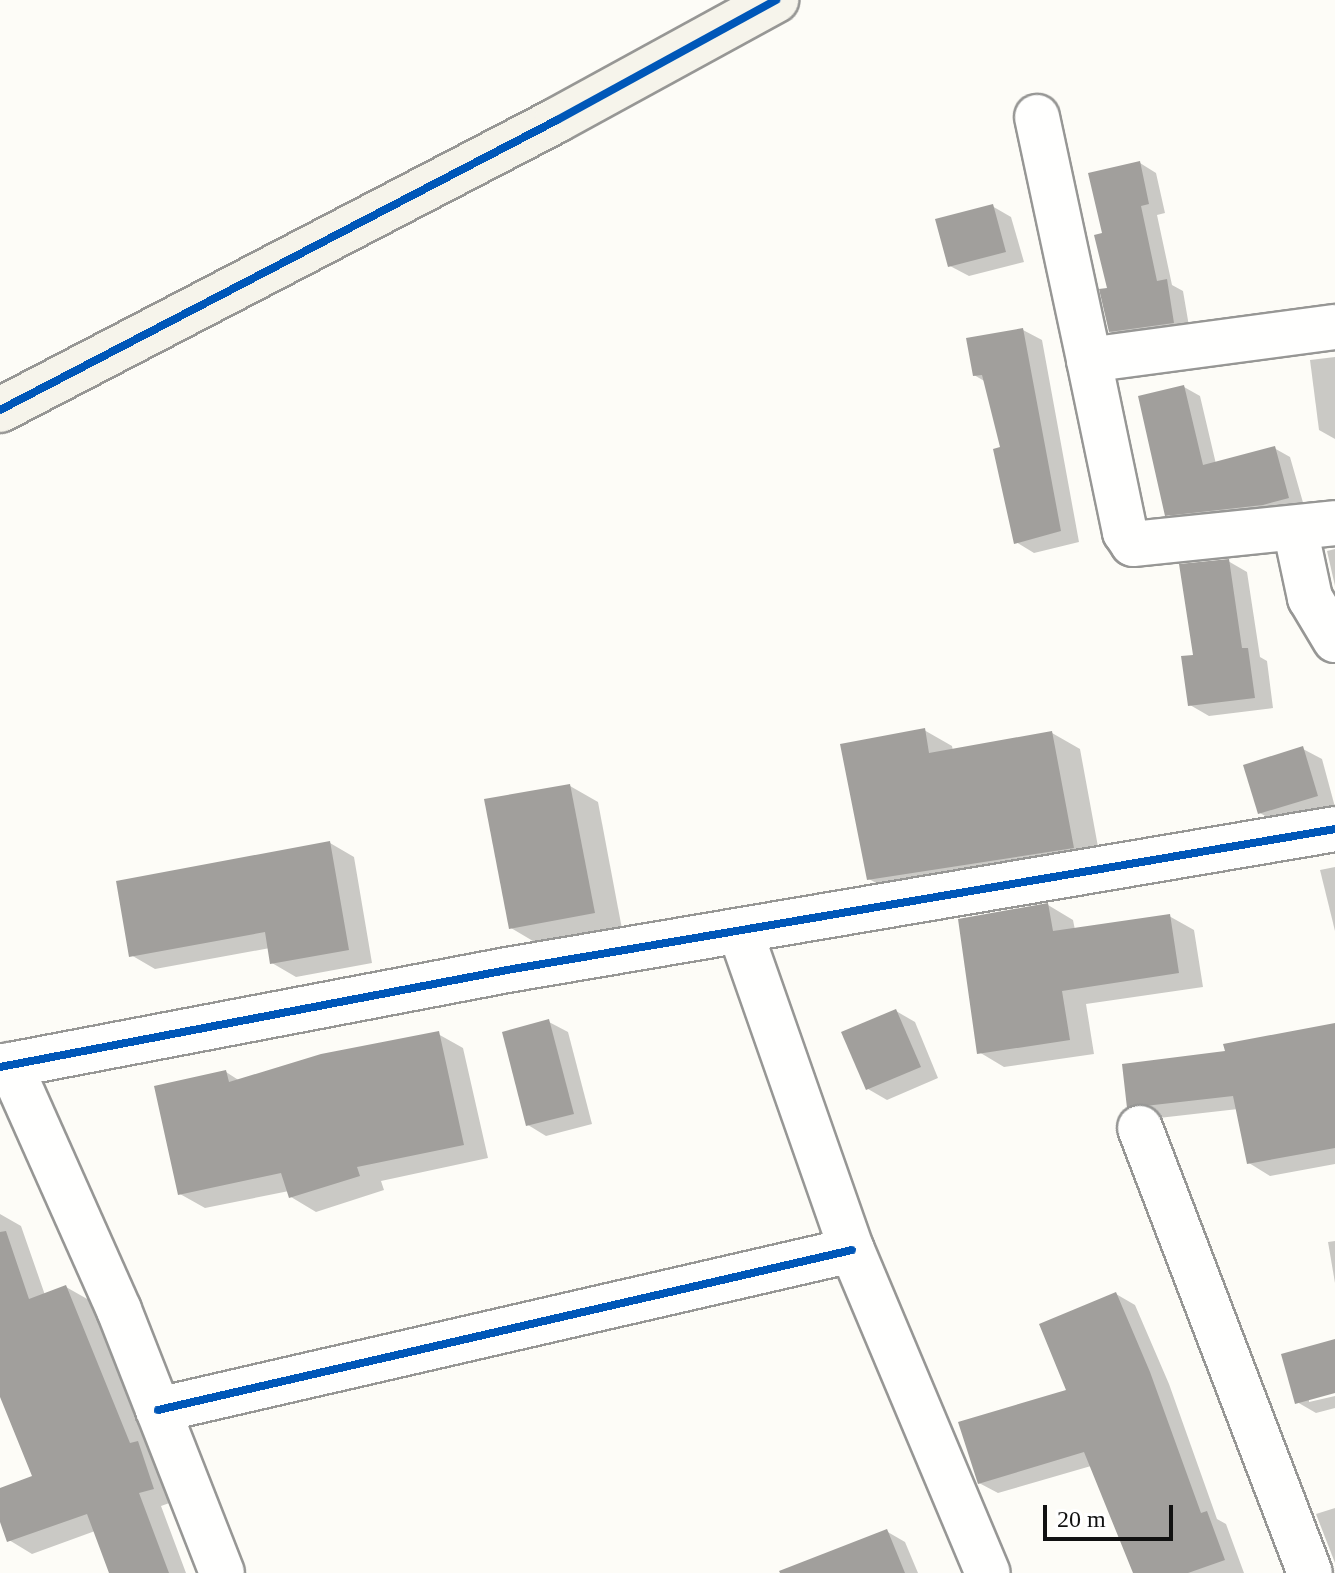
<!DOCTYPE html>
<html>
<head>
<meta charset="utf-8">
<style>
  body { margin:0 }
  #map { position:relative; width:1335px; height:1573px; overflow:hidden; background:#fdfcf7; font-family:Georgia,serif }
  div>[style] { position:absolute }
  .shadow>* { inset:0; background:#0003 }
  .building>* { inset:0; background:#a19f9c }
  .roads { filter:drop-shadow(2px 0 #979795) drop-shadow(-2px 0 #979795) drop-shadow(0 2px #979795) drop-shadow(0 -2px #979795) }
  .street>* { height:44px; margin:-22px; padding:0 22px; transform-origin:22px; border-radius:22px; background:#fffffe }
  .secondary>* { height:44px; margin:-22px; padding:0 22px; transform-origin:22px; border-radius:22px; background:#f6f4eb }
  .cycleway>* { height:8px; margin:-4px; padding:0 4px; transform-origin:4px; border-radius:4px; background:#0057b8 }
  span { translate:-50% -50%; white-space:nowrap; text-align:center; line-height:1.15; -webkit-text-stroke:8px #fff; paint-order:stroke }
  .scale { position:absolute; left:1043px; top:1505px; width:130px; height:36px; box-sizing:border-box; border:4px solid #111; border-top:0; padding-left:10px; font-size:24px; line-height:28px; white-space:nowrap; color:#111; -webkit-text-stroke:6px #fff; paint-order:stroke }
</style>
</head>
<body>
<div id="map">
  <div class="shadow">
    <i style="clip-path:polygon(1140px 163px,1156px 173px,1165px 213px,1157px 215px,1172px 285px,1183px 291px,1190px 332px,1127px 341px,1110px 331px,1104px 235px)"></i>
    <i style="clip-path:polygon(992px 206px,1011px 217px,1024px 262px,969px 276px,950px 266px)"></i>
    <i style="clip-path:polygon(1023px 330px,1042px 340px,1079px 542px,1034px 553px,1016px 542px,1002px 449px,986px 382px,974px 375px)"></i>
    <i style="clip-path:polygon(1335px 357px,1335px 439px,1319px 430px,1310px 360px)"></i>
    <i style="clip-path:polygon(1184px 387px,1200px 396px,1216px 464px,1274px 448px,1290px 457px,1304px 506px,1183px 523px,1167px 514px)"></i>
    <i style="clip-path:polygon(1335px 549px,1335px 586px,1327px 551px)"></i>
    <i style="clip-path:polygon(1228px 561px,1247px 572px,1260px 657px,1267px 661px,1273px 708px,1209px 716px,1190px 705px,1195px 657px)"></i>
    <i style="clip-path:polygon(924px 730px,952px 746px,953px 751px,1052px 733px,1080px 749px,1101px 863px,897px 895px,869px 879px)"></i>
    <i style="clip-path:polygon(1303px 749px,1322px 759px,1335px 807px,1279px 824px,1260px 813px)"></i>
    <i style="clip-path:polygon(570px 786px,598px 802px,622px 929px,538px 944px,511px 928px)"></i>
    <i style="clip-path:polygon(330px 843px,354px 857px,372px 963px,296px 977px,272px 963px,270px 948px,155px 969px,131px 955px)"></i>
    <i style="clip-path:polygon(1335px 867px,1335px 931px,1320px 870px)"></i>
    <i style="clip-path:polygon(1048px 905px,1073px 920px,1075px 930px,1169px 916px,1194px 930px,1203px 987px,1086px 1004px,1094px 1054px,1004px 1067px,979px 1052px)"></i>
    <i style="clip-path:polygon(896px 1011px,915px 1022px,938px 1078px,887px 1100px,868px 1089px)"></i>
    <i style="clip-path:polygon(549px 1022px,568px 1032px,592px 1124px,546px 1136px,528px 1125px)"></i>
    <i style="clip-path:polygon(438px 1034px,463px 1048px,488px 1158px,381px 1181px,384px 1190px,316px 1212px,291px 1197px,289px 1191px,205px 1208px,180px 1194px,226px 1072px,240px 1081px)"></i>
    <i style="clip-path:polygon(1335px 1038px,1335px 1164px,1270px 1176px,1249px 1163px,1238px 1109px,1150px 1119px,1129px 1106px)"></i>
    <i style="clip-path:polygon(0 1214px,21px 1226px,45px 1295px,66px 1287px,89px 1300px,149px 1449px,161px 1456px,175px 1501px,161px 1506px,186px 1573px,111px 1573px,95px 1531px,32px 1554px,9px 1540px,0 1507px,35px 1477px,0 1394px)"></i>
    <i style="clip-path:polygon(1335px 1241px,1335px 1283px,1328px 1242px)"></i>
    <i style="clip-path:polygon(1116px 1294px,1135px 1305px,1169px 1384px,1217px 1519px,1226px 1524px,1244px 1573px,1136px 1573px,1091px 1466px,998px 1493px,979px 1483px,1069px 1392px)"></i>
    <i style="clip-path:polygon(1335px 1341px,1335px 1391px,1309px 1398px,1309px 1402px,1335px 1396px,1335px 1408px,1316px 1413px,1297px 1402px)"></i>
    <i style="clip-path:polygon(1335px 1508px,1335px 1563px,1316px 1514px)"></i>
    <i style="clip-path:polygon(886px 1531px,905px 1542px,918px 1573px,818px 1573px)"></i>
  </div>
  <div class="building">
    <i style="clip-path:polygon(1140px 161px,1149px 204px,1141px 206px,1157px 281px,1167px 279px,1174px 323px,1109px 332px,1099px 289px,1107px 288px,1094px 235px,1102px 233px,1088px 173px)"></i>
    <i style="clip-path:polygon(993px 204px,1006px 252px,948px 267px,935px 219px)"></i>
    <i style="clip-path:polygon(1023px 328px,1061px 531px,1014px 544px,993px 449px,1000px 447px,982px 375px,973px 376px,966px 338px)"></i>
    <i style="clip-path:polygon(1184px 385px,1203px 465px,1275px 446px,1289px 498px,1263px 505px,1165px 516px,1138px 396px)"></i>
    <i style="clip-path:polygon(1229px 559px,1242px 648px,1248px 648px,1255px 698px,1188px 706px,1181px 656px,1193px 655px,1179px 564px)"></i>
    <i style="clip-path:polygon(925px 728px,929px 753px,1052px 731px,1074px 848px,867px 880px,840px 744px)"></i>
    <i style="clip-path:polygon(1303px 746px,1318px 796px,1258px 814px,1243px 765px)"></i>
    <i style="clip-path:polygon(570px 784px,595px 913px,509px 929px,484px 799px)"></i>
    <i style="clip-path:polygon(330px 841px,349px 950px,270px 964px,265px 932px,129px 957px,116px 881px)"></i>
    <i style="clip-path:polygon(1048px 903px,1053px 931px,1170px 914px,1179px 973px,1062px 991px,1070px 1040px,977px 1054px,958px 919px)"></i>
    <i style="clip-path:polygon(896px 1009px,921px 1067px,866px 1090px,841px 1032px)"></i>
    <i style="clip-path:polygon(549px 1019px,574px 1114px,526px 1126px,502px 1032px)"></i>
    <i style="clip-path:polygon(1335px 1023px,1335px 1148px,1247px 1164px,1233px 1096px,1127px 1108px,1122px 1064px,1225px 1051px,1223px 1044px)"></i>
    <i style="clip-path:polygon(439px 1031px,464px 1145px,357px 1167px,360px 1176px,289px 1198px,281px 1173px,178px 1195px,154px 1086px,226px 1070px,229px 1082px,321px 1054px)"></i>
    <i style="clip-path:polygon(6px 1231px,29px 1299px,66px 1285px,130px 1443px,138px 1441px,154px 1489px,139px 1493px,169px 1573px,109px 1573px,87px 1514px,7px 1542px,0 1522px,0 1488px,32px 1476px,0 1397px,0 1232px)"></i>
    <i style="clip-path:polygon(1116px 1292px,1150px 1372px,1201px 1513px,1207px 1511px,1225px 1560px,1188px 1573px,1133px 1573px,1084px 1452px,978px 1484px,958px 1422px,1066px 1390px,1039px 1324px)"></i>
    <i style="clip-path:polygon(1335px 1339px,1335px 1393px,1295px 1404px,1281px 1354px)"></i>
    <i style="clip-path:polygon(887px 1529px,905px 1573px,780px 1573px,779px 1571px)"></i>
  </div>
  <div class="roads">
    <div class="street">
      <i style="left:1037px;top:117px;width:249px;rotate:77.9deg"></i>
      <i style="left:1335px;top:327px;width:248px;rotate:172.4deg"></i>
      <i style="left:1089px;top:360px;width:176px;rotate:78.2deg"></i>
      <i style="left:1125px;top:532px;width:14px;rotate:56deg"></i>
      <i style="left:1133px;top:544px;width:203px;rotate:-5.9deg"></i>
      <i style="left:1295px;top:528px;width:72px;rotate:77.9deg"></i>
      <i style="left:1310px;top:598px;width:49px;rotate:59.2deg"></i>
      <i style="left:740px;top:931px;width:338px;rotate:70.7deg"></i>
      <i style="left:852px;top:1250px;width:350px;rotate:67.2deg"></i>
      <i style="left:10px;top:1065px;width:268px;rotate:66deg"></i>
      <i style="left:119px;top:1310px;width:282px;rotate:68.6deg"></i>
      <i style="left:0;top:1067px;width:516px;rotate:-10.83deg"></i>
      <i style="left:507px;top:970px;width:840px;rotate:-9.66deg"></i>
      <i style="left:1140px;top:1128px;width:476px;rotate:69.1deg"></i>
      <i style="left:158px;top:1410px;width:712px;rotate:-12.98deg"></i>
    </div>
    <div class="secondary">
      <i style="left:0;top:410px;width:628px;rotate:-27.5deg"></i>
      <i style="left:557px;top:120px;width:250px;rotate:-28.7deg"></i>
    </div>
  </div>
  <div class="cycleway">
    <i style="left:0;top:410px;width:628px;rotate:-27.5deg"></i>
    <i style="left:557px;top:120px;width:250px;rotate:-28.7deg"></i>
    <i style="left:0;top:1067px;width:516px;rotate:-10.83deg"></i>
    <i style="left:507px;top:970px;width:840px;rotate:-9.66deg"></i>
    <i style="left:158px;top:1410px;width:712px;rotate:-12.98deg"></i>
  </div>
  <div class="scale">20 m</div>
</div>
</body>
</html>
